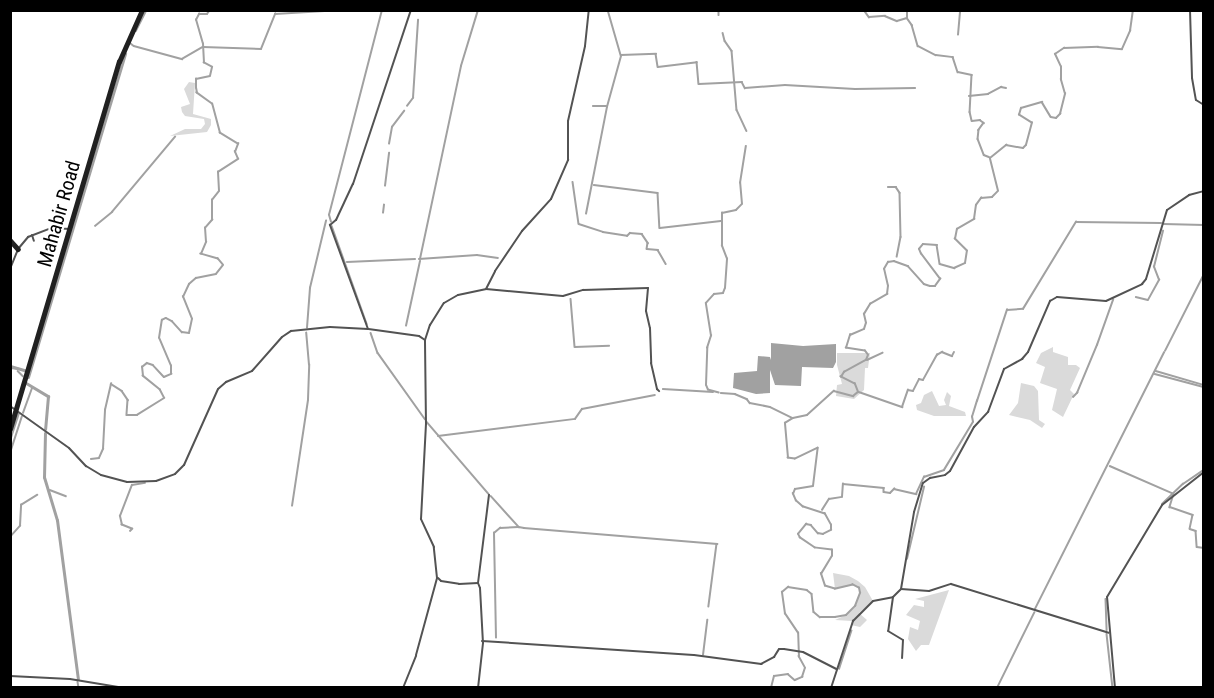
<!DOCTYPE html>
<html>
<head>
<meta charset="utf-8">
<style>
  body { margin:0 }
  #map { position:relative; width:1214px; height:698px; overflow:hidden; background:#fff; font-family:"Roboto Condensed",sans-serif }
  div>[style] { position:absolute }
  .green>* { inset:0; background:#dadada }
  .water>* { inset:0; background:#a1a1a1 }
  .stream>* { height:1.5px; margin:-0.75px; padding:0 0.75px; transform-origin:0.75px; border-radius:0.75px; background:#a1a1a1 }
  .canal>* { height:3px; margin:-1.5px; padding:0 1.5px; transform-origin:1.5px; border-radius:1.5px; background:#a1a1a1 }
  .street>* { height:2px; margin:-1px; padding:0 1px; transform-origin:1px; border-radius:1px; background:#535353 }
  .secondary>* { height:4.5px; margin:-2.25px; padding:0 2.25px; transform-origin:2.25px; border-radius:2.25px; background:#202020 }
  span { translate:-50% -50%; white-space:nowrap; text-align:center; line-height:1.15; -webkit-text-stroke:4.5px #fff; paint-order:stroke }
  .street-label { font-size:20px; color:#000 }
  .frame { position:absolute; inset:0; border:12px solid #000; pointer-events:none }
</style>
</head>
<body>
<div id="map">
  <div class="green">
    <i style="clip-path:polygon(189px 82px,195px 83px,193px 114px,211px 119px,211px 125px,207px 132px,170px 136px,185px 129px,201px 129px,205px 124px,204px 119px,185px 116px,182px 112px,181px 107px,190px 104px,184px 89px)"></i>
    <i style="clip-path:polygon(1053px 347px,1053px 352px,1068px 357px,1068px 365px,1076px 365px,1080px 368px,1070px 390px,1074px 394px,1063px 417px,1052px 410px,1057px 389px,1040px 383px,1045px 367px,1036px 363px,1041px 353px)"></i>
    <i style="clip-path:polygon(837px 353px,870px 353px,868px 368px,865px 368px,864px 390px,854px 399px,836px 396px,837px 385px,842px 384px,837px 365px)"></i>
    <i style="clip-path:polygon(1021px 383px,1034px 386px,1038px 391px,1039px 420px,1045px 424px,1042px 428px,1030px 420px,1009px 415px,1018px 403px)"></i>
    <i style="clip-path:polygon(932px 391px,939px 406px,946px 405px,944px 400px,947px 392px,951px 396px,949px 406px,965px 412px,966px 416px,934px 416px,917px 410px,916px 405px,921px 403px,924px 395px)"></i>
    <i style="clip-path:polygon(833px 573px,849px 576px,858px 581px,865px 587px,873px 601px,859px 613px,867px 620px,860px 627px,851px 625px,852px 621px,835px 620px,846px 615px,855px 606px,860px 593px,859px 588px,853px 585px,835px 589px)"></i>
    <i style="clip-path:polygon(949px 590px,929px 645px,921px 645px,916px 651px,908px 639px,910px 627px,918px 630px,920px 621px,906px 615px,914px 605px,924px 607px,924px 601px,915px 599px)"></i>
  </div>
  <div class="water">
    <i style="clip-path:polygon(771px 343px,803px 346px,836px 344px,836px 362px,833px 368px,802px 367px,801px 386px,775px 385px,770px 370px,770px 393px,756px 394px,733px 388px,734px 373px,757px 371px,758px 356px,770px 357px,771px 360px)"></i>
  </div>
  <div class="stream">
    <i style="left:608px;top:10px;width:47px;rotate:73.9deg"></i>
    <i style="left:621px;top:55px;width:35px;rotate:-2deg"></i>
    <i style="left:656px;top:54px;width:13px;rotate:81deg"></i>
    <i style="left:658px;top:67px;width:39px;rotate:-7deg"></i>
    <i style="left:697px;top:62px;width:22px;rotate:85deg"></i>
    <i style="left:699px;top:84px;width:43px;rotate:-2.7deg"></i>
    <i style="left:742px;top:82px;width:7px;rotate:63deg"></i>
    <i style="left:745px;top:88px;width:40px;rotate:-4.3deg"></i>
    <i style="left:785px;top:85px;width:70px;rotate:3.3deg"></i>
    <i style="left:855px;top:89px;width:60px;rotate:-1deg"></i>
    <i style="left:719px;top:10px;width:5px;rotate:90deg"></i>
    <i style="left:864px;top:10px;width:9px;rotate:54deg"></i>
    <i style="left:869px;top:17px;width:16px;rotate:-4deg"></i>
    <i style="left:885px;top:16px;width:13px;rotate:23deg"></i>
    <i style="left:897px;top:21px;width:10px;rotate:-17deg"></i>
    <i style="left:907px;top:18px;width:9px;rotate:54deg"></i>
    <i style="left:912px;top:25px;width:22px;rotate:74deg"></i>
    <i style="left:918px;top:46px;width:20px;rotate:27deg"></i>
    <i style="left:936px;top:55px;width:17px;rotate:7deg"></i>
    <i style="left:953px;top:57px;width:16px;rotate:72deg"></i>
    <i style="left:958px;top:72px;width:14px;rotate:12deg"></i>
    <i style="left:972px;top:75px;width:37px;rotate:93deg"></i>
    <i style="left:970px;top:112px;width:9px;rotate:77deg"></i>
    <i style="left:972px;top:121px;width:8px;rotate:-7deg"></i>
    <i style="left:980px;top:120px;width:5px;rotate:37deg"></i>
    <i style="left:984px;top:123px;width:9px;rotate:126deg"></i>
    <i style="left:979px;top:130px;width:9px;rotate:96deg"></i>
    <i style="left:978px;top:139px;width:17px;rotate:69deg"></i>
    <i style="left:984px;top:155px;width:5px;rotate:22deg"></i>
    <i style="left:907px;top:18px;width:8px;rotate:-90deg"></i>
    <i style="left:723px;top:33px;width:8px;rotate:76deg"></i>
    <i style="left:725px;top:41px;width:12px;rotate:55deg"></i>
    <i style="left:732px;top:51px;width:59px;rotate:85.2deg"></i>
    <i style="left:737px;top:110px;width:23px;rotate:65deg"></i>
    <i style="left:958px;top:35px;width:25px;rotate:-85deg"></i>
    <i style="left:129px;top:42px;width:6px;rotate:39deg"></i>
    <i style="left:134px;top:46px;width:50px;rotate:15.2deg"></i>
    <i style="left:182px;top:59px;width:24px;rotate:-30deg"></i>
    <i style="left:203px;top:47px;width:58px;rotate:2deg"></i>
    <i style="left:261px;top:49px;width:38px;rotate:-68deg"></i>
    <i style="left:275px;top:14px;width:66px;rotate:-3.5deg"></i>
    <i style="left:969px;top:96px;width:19px;rotate:-6deg"></i>
    <i style="left:988px;top:94px;width:15px;rotate:-28deg"></i>
    <i style="left:1001px;top:87px;width:5px;rotate:11deg"></i>
    <i style="left:407px;top:106px;width:10px;rotate:-53deg"></i>
    <i style="left:413px;top:98px;width:78px;rotate:-86.3deg"></i>
    <i style="left:593px;top:106px;width:13px"></i>
    <i style="left:389px;top:144px;width:17px;rotate:-80deg"></i>
    <i style="left:392px;top:127px;width:20px;rotate:-53deg"></i>
    <i style="left:573px;top:182px;width:42px;rotate:81.9deg"></i>
    <i style="left:579px;top:224px;width:25px;rotate:18deg"></i>
    <i style="left:603px;top:232px;width:24px;rotate:9deg"></i>
    <i style="left:627px;top:236px;width:4px;rotate:-45deg"></i>
    <i style="left:630px;top:233px;width:12px;rotate:5deg"></i>
    <i style="left:642px;top:234px;width:11px;rotate:56deg"></i>
    <i style="left:648px;top:243px;width:6px;rotate:99deg"></i>
    <i style="left:647px;top:249px;width:11px;rotate:5deg"></i>
    <i style="left:658px;top:250px;width:16px;rotate:60deg"></i>
    <i style="left:594px;top:185px;width:64px;rotate:7.1deg"></i>
    <i style="left:658px;top:193px;width:35px;rotate:87deg"></i>
    <i style="left:660px;top:228px;width:61px;rotate:-6.5deg"></i>
    <i style="left:385px;top:186px;width:33px;rotate:-83deg"></i>
    <i style="left:888px;top:187px;width:8px"></i>
    <i style="left:896px;top:187px;width:7px;rotate:56deg"></i>
    <i style="left:900px;top:193px;width:44px;rotate:88.7deg"></i>
    <i style="left:901px;top:237px;width:20px;rotate:101deg"></i>
    <i style="left:383px;top:213px;width:8px;rotate:-83deg"></i>
    <i style="left:586px;top:214px;width:109px;rotate:-78.9deg"></i>
    <i style="left:607px;top:107px;width:53px;rotate:-74.6deg"></i>
    <i style="left:331px;top:222px;width:7px;rotate:-106deg"></i>
    <i style="left:329px;top:215px;width:212px;rotate:-75.5deg"></i>
    <i style="left:1164px;top:224px;width:40px;rotate:1.4deg"></i>
    <i style="left:95px;top:226px;width:22px;rotate:-39deg"></i>
    <i style="left:112px;top:212px;width:98px;rotate:-50deg"></i>
    <i style="left:332px;top:226px;width:104px;rotate:70.3deg"></i>
    <i style="left:419px;top:259px;width:58px;rotate:-3.9deg"></i>
    <i style="left:477px;top:255px;width:21px;rotate:8deg"></i>
    <i style="left:420px;top:259px;width:197px;rotate:-78deg"></i>
    <i style="left:461px;top:66px;width:59px;rotate:-73.1deg"></i>
    <i style="left:347px;top:262px;width:68px;rotate:-2.5deg"></i>
    <i style="left:1136px;top:297px;width:12px;rotate:14deg"></i>
    <i style="left:1148px;top:300px;width:23px;rotate:-61deg"></i>
    <i style="left:1159px;top:280px;width:14px;rotate:-111deg"></i>
    <i style="left:1154px;top:267px;width:37px;rotate:-76deg"></i>
    <i style="left:571px;top:299px;width:48px;rotate:85.2deg"></i>
    <i style="left:575px;top:347px;width:34px;rotate:-2deg"></i>
    <i style="left:406px;top:326px;width:66px;rotate:-77.8deg"></i>
    <i style="left:307px;top:328px;width:40px;rotate:-85.7deg"></i>
    <i style="left:310px;top:288px;width:69px;rotate:-76.6deg"></i>
    <i style="left:371px;top:333px;width:21px;rotate:71deg"></i>
    <i style="left:378px;top:353px;width:81px;rotate:54.5deg"></i>
    <i style="left:1165px;top:351px;width:86px;rotate:-63.1deg"></i>
    <i style="left:867px;top:360px;width:17px;rotate:-25deg"></i>
    <i style="left:10px;top:368px;width:10px;rotate:6deg"></i>
    <i style="left:18px;top:371px;width:7px;rotate:45deg"></i>
    <i style="left:1156px;top:371px;width:50px;rotate:16.3deg"></i>
    <i style="left:1155px;top:374px;width:51px;rotate:14.9deg"></i>
    <i style="left:663px;top:389px;width:50px;rotate:3.4deg"></i>
    <i style="left:859px;top:392px;width:46px;rotate:19.2deg"></i>
    <i style="left:902px;top:407px;width:18px;rotate:-71deg"></i>
    <i style="left:908px;top:390px;width:5px;rotate:11deg"></i>
    <i style="left:913px;top:391px;width:13px;rotate:-63deg"></i>
    <i style="left:919px;top:379px;width:4px;rotate:14deg"></i>
    <i style="left:923px;top:380px;width:29px;rotate:-61deg"></i>
    <i style="left:937px;top:355px;width:6px;rotate:-31deg"></i>
    <i style="left:942px;top:352px;width:11px;rotate:22deg"></i>
    <i style="left:952px;top:356px;width:4px;rotate:-63deg"></i>
    <i style="left:719px;top:393px;width:11px;rotate:-165deg"></i>
    <i style="left:708px;top:390px;width:5px;rotate:-112deg"></i>
    <i style="left:706px;top:385px;width:37px;rotate:-88deg"></i>
    <i style="left:707px;top:348px;width:13px;rotate:-72deg"></i>
    <i style="left:711px;top:336px;width:33px;rotate:-99deg"></i>
    <i style="left:706px;top:303px;width:12px;rotate:-48deg"></i>
    <i style="left:714px;top:294px;width:9px;rotate:-6deg"></i>
    <i style="left:723px;top:293px;width:5px;rotate:-68deg"></i>
    <i style="left:725px;top:288px;width:29px;rotate:-86deg"></i>
    <i style="left:727px;top:259px;width:14px;rotate:-111deg"></i>
    <i style="left:722px;top:246px;width:33px;rotate:-90deg"></i>
    <i style="left:722px;top:213px;width:14px;rotate:-12deg"></i>
    <i style="left:736px;top:210px;width:8px;rotate:-45deg"></i>
    <i style="left:742px;top:204px;width:21px;rotate:-95deg"></i>
    <i style="left:740px;top:183px;width:37px;rotate:-81deg"></i>
    <i style="left:721px;top:393px;width:14px;rotate:4deg"></i>
    <i style="left:735px;top:394px;width:13px;rotate:23deg"></i>
    <i style="left:747px;top:399px;width:5px;rotate:53deg"></i>
    <i style="left:750px;top:403px;width:20px;rotate:11deg"></i>
    <i style="left:770px;top:407px;width:25px;rotate:26deg"></i>
    <i style="left:1073px;top:397px;width:6px;rotate:-45deg"></i>
    <i style="left:1077px;top:393px;width:52px;rotate:-67.4deg"></i>
    <i style="left:1097px;top:345px;width:48px;rotate:-70.4deg"></i>
    <i style="left:23px;top:413px;width:27px;rotate:-70deg"></i>
    <i style="left:427px;top:422px;width:94px;rotate:49.3deg"></i>
    <i style="left:438px;top:436px;width:138px;rotate:-7.1deg"></i>
    <i style="left:575px;top:419px;width:12px;rotate:-55deg"></i>
    <i style="left:582px;top:409px;width:74px;rotate:-10.9deg"></i>
    <i style="left:10px;top:453px;width:38px;rotate:-72deg"></i>
    <i style="left:91px;top:459px;width:8px;rotate:-7deg"></i>
    <i style="left:99px;top:458px;width:10px;rotate:-66deg"></i>
    <i style="left:103px;top:449px;width:39px;rotate:-87deg"></i>
    <i style="left:105px;top:410px;width:27px;rotate:-77deg"></i>
    <i style="left:111px;top:384px;width:13px;rotate:32deg"></i>
    <i style="left:122px;top:391px;width:11px;rotate:56deg"></i>
    <i style="left:128px;top:400px;width:15px;rotate:94deg"></i>
    <i style="left:127px;top:415px;width:10px"></i>
    <i style="left:137px;top:415px;width:32px;rotate:-32deg"></i>
    <i style="left:164px;top:398px;width:9px;rotate:-117deg"></i>
    <i style="left:160px;top:390px;width:22px;rotate:-141deg"></i>
    <i style="left:143px;top:376px;width:9px;rotate:-96deg"></i>
    <i style="left:142px;top:367px;width:6px;rotate:-39deg"></i>
    <i style="left:147px;top:363px;width:6px;rotate:18deg"></i>
    <i style="left:153px;top:365px;width:16px;rotate:47deg"></i>
    <i style="left:164px;top:377px;width:8px;rotate:-23deg"></i>
    <i style="left:171px;top:374px;width:8px;rotate:-90deg"></i>
    <i style="left:171px;top:366px;width:30px;rotate:-113deg"></i>
    <i style="left:159px;top:338px;width:18px;rotate:-81deg"></i>
    <i style="left:162px;top:320px;width:4px;rotate:-27deg"></i>
    <i style="left:166px;top:318px;width:7px;rotate:27deg"></i>
    <i style="left:172px;top:321px;width:15px;rotate:48deg"></i>
    <i style="left:182px;top:332px;width:7px;rotate:8deg"></i>
    <i style="left:189px;top:333px;width:14px;rotate:-78deg"></i>
    <i style="left:192px;top:319px;width:24px;rotate:-112deg"></i>
    <i style="left:183px;top:297px;width:14px;rotate:-65deg"></i>
    <i style="left:189px;top:284px;width:9px;rotate:-41deg"></i>
    <i style="left:196px;top:278px;width:20px;rotate:-11deg"></i>
    <i style="left:216px;top:274px;width:11px;rotate:-52deg"></i>
    <i style="left:223px;top:265px;width:8px;rotate:-130deg"></i>
    <i style="left:218px;top:259px;width:18px;rotate:-164deg"></i>
    <i style="left:201px;top:254px;width:13px;rotate:-67deg"></i>
    <i style="left:206px;top:242px;width:14px;rotate:-94deg"></i>
    <i style="left:205px;top:228px;width:11px;rotate:-49deg"></i>
    <i style="left:212px;top:220px;width:20px;rotate:-90deg"></i>
    <i style="left:212px;top:200px;width:11px;rotate:-52deg"></i>
    <i style="left:219px;top:191px;width:19px;rotate:-93deg"></i>
    <i style="left:218px;top:172px;width:24px;rotate:-33deg"></i>
    <i style="left:238px;top:159px;width:8px;rotate:-113deg"></i>
    <i style="left:235px;top:152px;width:9px;rotate:-69deg"></i>
    <i style="left:238px;top:144px;width:21px;rotate:-149deg"></i>
    <i style="left:220px;top:133px;width:30px;rotate:-105deg"></i>
    <i style="left:212px;top:104px;width:19px;rotate:-144deg"></i>
    <i style="left:197px;top:93px;width:5px;rotate:-101deg"></i>
    <i style="left:196px;top:88px;width:9px;rotate:-90deg"></i>
    <i style="left:196px;top:79px;width:14px;rotate:-12deg"></i>
    <i style="left:210px;top:76px;width:9px;rotate:-77deg"></i>
    <i style="left:212px;top:67px;width:9px;rotate:-153deg"></i>
    <i style="left:204px;top:63px;width:19px;rotate:-93deg"></i>
    <i style="left:203px;top:44px;width:25px;rotate:-106deg"></i>
    <i style="left:196px;top:20px;width:7px;rotate:-63deg"></i>
    <i style="left:199px;top:14px;width:8px"></i>
    <i style="left:207px;top:14px;width:5px;rotate:-53deg"></i>
    <i style="left:1110px;top:466px;width:68px;rotate:23.5deg"></i>
    <i style="left:50px;top:490px;width:17px;rotate:21deg"></i>
    <i style="left:1174px;top:494px;width:14px;rotate:107deg"></i>
    <i style="left:1170px;top:507px;width:24px;rotate:19deg"></i>
    <i style="left:1193px;top:515px;width:14px;rotate:102deg"></i>
    <i style="left:1190px;top:529px;width:6px;rotate:18deg"></i>
    <i style="left:1196px;top:531px;width:16px;rotate:86deg"></i>
    <i style="left:1197px;top:547px;width:7px;rotate:8deg"></i>
    <i style="left:491px;top:496px;width:42px;rotate:47.9deg"></i>
    <i style="left:519px;top:527px;width:5px;rotate:11deg"></i>
    <i style="left:524px;top:528px;width:194px;rotate:4.7deg"></i>
    <i style="left:717px;top:544px;width:63px;rotate:97.4deg"></i>
    <i style="left:1162px;top:504px;width:29px;rotate:-44deg"></i>
    <i style="left:1183px;top:484px;width:25px;rotate:-34deg"></i>
    <i style="left:292px;top:506px;width:107px;rotate:-81.4deg"></i>
    <i style="left:308px;top:400px;width:35px;rotate:-88deg"></i>
    <i style="left:309px;top:365px;width:32px;rotate:-95deg"></i>
    <i style="left:822px;top:510px;width:13px;rotate:-58deg"></i>
    <i style="left:829px;top:499px;width:13px;rotate:-9deg"></i>
    <i style="left:842px;top:497px;width:13px;rotate:-86deg"></i>
    <i style="left:843px;top:484px;width:41px;rotate:5.6deg"></i>
    <i style="left:884px;top:488px;width:4px;rotate:90deg"></i>
    <i style="left:884px;top:492px;width:6px;rotate:9deg"></i>
    <i style="left:890px;top:493px;width:6px;rotate:-45deg"></i>
    <i style="left:894px;top:489px;width:23px;rotate:13deg"></i>
    <i style="left:916px;top:494px;width:19px;rotate:-65deg"></i>
    <i style="left:924px;top:477px;width:21px;rotate:-19deg"></i>
    <i style="left:944px;top:470px;width:56px;rotate:-58.9deg"></i>
    <i style="left:973px;top:422px;width:5px;rotate:-101deg"></i>
    <i style="left:972px;top:417px;width:17px;rotate:-73deg"></i>
    <i style="left:977px;top:401px;width:96px;rotate:-71.8deg"></i>
    <i style="left:1007px;top:310px;width:16px;rotate:-4deg"></i>
    <i style="left:1023px;top:309px;width:102px;rotate:-58.7deg"></i>
    <i style="left:1076px;top:222px;width:85px;rotate:0.7deg"></i>
    <i style="left:130px;top:531px;width:3px;rotate:-45deg"></i>
    <i style="left:132px;top:529px;width:11px;rotate:-158deg"></i>
    <i style="left:122px;top:525px;width:9px;rotate:-103deg"></i>
    <i style="left:120px;top:516px;width:33px;rotate:-69deg"></i>
    <i style="left:132px;top:485px;width:13px;rotate:-9deg"></i>
    <i style="left:10px;top:537px;width:15px;rotate:-48deg"></i>
    <i style="left:20px;top:526px;width:21px;rotate:-87deg"></i>
    <i style="left:21px;top:505px;width:19px;rotate:-32deg"></i>
    <i style="left:907px;top:559px;width:74px;rotate:-76.7deg"></i>
    <i style="left:1106px;top:599px;width:31px;rotate:88deg"></i>
    <i style="left:1035px;top:609px;width:287px;rotate:-63.3deg"></i>
    <i style="left:1107px;top:634px;width:54px;rotate:83.7deg"></i>
    <i style="left:496px;top:638px;width:105px;rotate:-91.1deg"></i>
    <i style="left:494px;top:533px;width:8px;rotate:-40deg"></i>
    <i style="left:500px;top:528px;width:18px;rotate:-3deg"></i>
    <i style="left:703px;top:655px;width:35px;rotate:-83deg"></i>
    <i style="left:839px;top:669px;width:40px;rotate:-72deg"></i>
    <i style="left:78px;top:682px;width:6px;rotate:81deg"></i>
    <i style="left:771px;top:688px;width:12px;rotate:-76deg"></i>
    <i style="left:774px;top:676px;width:14px;rotate:-8deg"></i>
    <i style="left:788px;top:674px;width:9px;rotate:41deg"></i>
    <i style="left:795px;top:680px;width:8px;rotate:-23deg"></i>
    <i style="left:802px;top:677px;width:9px;rotate:-72deg"></i>
    <i style="left:805px;top:668px;width:13px;rotate:-119deg"></i>
    <i style="left:799px;top:657px;width:24px;rotate:-92deg"></i>
    <i style="left:798px;top:633px;width:23px;rotate:-124deg"></i>
    <i style="left:785px;top:614px;width:22px;rotate:-98deg"></i>
    <i style="left:782px;top:592px;width:8px;rotate:-40deg"></i>
    <i style="left:788px;top:587px;width:19px;rotate:9deg"></i>
    <i style="left:807px;top:590px;width:6px;rotate:39deg"></i>
    <i style="left:812px;top:594px;width:18px;rotate:84deg"></i>
    <i style="left:814px;top:612px;width:8px;rotate:40deg"></i>
    <i style="left:820px;top:617px;width:15px"></i>
    <i style="left:835px;top:617px;width:11px;rotate:-10deg"></i>
    <i style="left:846px;top:615px;width:13px;rotate:-45deg"></i>
    <i style="left:855px;top:606px;width:14px;rotate:-69deg"></i>
    <i style="left:860px;top:593px;width:5px;rotate:-101deg"></i>
    <i style="left:859px;top:588px;width:7px;rotate:-153deg"></i>
    <i style="left:853px;top:585px;width:18px;rotate:167deg"></i>
    <i style="left:835px;top:589px;width:10px;rotate:-163deg"></i>
    <i style="left:825px;top:586px;width:13px;rotate:-108deg"></i>
    <i style="left:821px;top:574px;width:21px;rotate:-59deg"></i>
    <i style="left:832px;top:556px;width:6px;rotate:-90deg"></i>
    <i style="left:832px;top:550px;width:17px;rotate:-173deg"></i>
    <i style="left:815px;top:548px;width:18px;rotate:-146deg"></i>
    <i style="left:800px;top:538px;width:4px;rotate:-117deg"></i>
    <i style="left:798px;top:534px;width:13px;rotate:-51deg"></i>
    <i style="left:806px;top:524px;width:5px;rotate:11deg"></i>
    <i style="left:811px;top:525px;width:11px;rotate:49deg"></i>
    <i style="left:818px;top:533px;width:5px;rotate:11deg"></i>
    <i style="left:823px;top:534px;width:9px;rotate:-27deg"></i>
    <i style="left:831px;top:530px;width:5px;rotate:-90deg"></i>
    <i style="left:831px;top:525px;width:13px;rotate:-119deg"></i>
    <i style="left:825px;top:514px;width:23px;rotate:-162deg"></i>
    <i style="left:803px;top:507px;width:9px;rotate:-139deg"></i>
    <i style="left:796px;top:501px;width:8px;rotate:-113deg"></i>
    <i style="left:793px;top:494px;width:5px;rotate:-68deg"></i>
    <i style="left:795px;top:489px;width:18px;rotate:-9deg"></i>
    <i style="left:813px;top:486px;width:38px;rotate:-83deg"></i>
    <i style="left:818px;top:448px;width:25px;rotate:154deg"></i>
    <i style="left:795px;top:459px;width:7px;rotate:-172deg"></i>
    <i style="left:788px;top:458px;width:35px;rotate:-95deg"></i>
    <i style="left:785px;top:423px;width:9px;rotate:-32deg"></i>
    <i style="left:793px;top:418px;width:14px;rotate:-12deg"></i>
    <i style="left:807px;top:415px;width:36px;rotate:-42deg"></i>
    <i style="left:834px;top:391px;width:20px;rotate:15deg"></i>
    <i style="left:853px;top:396px;width:6px;rotate:-39deg"></i>
    <i style="left:858px;top:392px;width:9px;rotate:-111deg"></i>
    <i style="left:855px;top:384px;width:16px;rotate:-153deg"></i>
    <i style="left:841px;top:377px;width:6px;rotate:-59deg"></i>
    <i style="left:844px;top:372px;width:25px;rotate:-29deg"></i>
    <i style="left:866px;top:360px;width:5px;rotate:-68deg"></i>
    <i style="left:868px;top:355px;width:5px;rotate:-127deg"></i>
    <i style="left:865px;top:351px;width:19px;rotate:-171deg"></i>
    <i style="left:846px;top:348px;width:14px;rotate:-73deg"></i>
    <i style="left:850px;top:335px;width:15px;rotate:-23deg"></i>
    <i style="left:864px;top:329px;width:6px;rotate:-72deg"></i>
    <i style="left:866px;top:323px;width:9px;rotate:-103deg"></i>
    <i style="left:864px;top:314px;width:12px;rotate:-59deg"></i>
    <i style="left:870px;top:304px;width:20px;rotate:-30deg"></i>
    <i style="left:887px;top:294px;width:8px;rotate:-83deg"></i>
    <i style="left:888px;top:286px;width:17px;rotate:-103deg"></i>
    <i style="left:884px;top:269px;width:8px;rotate:-60deg"></i>
    <i style="left:888px;top:262px;width:6px;rotate:-9deg"></i>
    <i style="left:894px;top:261px;width:15px;rotate:20deg"></i>
    <i style="left:908px;top:266px;width:24px;rotate:48deg"></i>
    <i style="left:924px;top:284px;width:6px;rotate:18deg"></i>
    <i style="left:930px;top:286px;width:5px"></i>
    <i style="left:935px;top:286px;width:9px;rotate:-54deg"></i>
    <i style="left:940px;top:279px;width:31px;rotate:-127deg"></i>
    <i style="left:921px;top:254px;width:5px;rotate:-112deg"></i>
    <i style="left:919px;top:249px;width:6px;rotate:-51deg"></i>
    <i style="left:923px;top:244px;width:14px;rotate:4deg"></i>
    <i style="left:937px;top:245px;width:19px;rotate:81deg"></i>
    <i style="left:940px;top:264px;width:15px;rotate:16deg"></i>
    <i style="left:954px;top:268px;width:12px;rotate:-24deg"></i>
    <i style="left:965px;top:263px;width:12px;rotate:-81deg"></i>
    <i style="left:967px;top:251px;width:17px;rotate:-135deg"></i>
    <i style="left:955px;top:239px;width:10px;rotate:-79deg"></i>
    <i style="left:957px;top:229px;width:20px;rotate:-30deg"></i>
    <i style="left:974px;top:219px;width:14px;rotate:-82deg"></i>
    <i style="left:976px;top:205px;width:9px;rotate:-54deg"></i>
    <i style="left:981px;top:198px;width:11px;rotate:-5deg"></i>
    <i style="left:992px;top:197px;width:8px;rotate:-45deg"></i>
    <i style="left:998px;top:191px;width:34px;rotate:-104deg"></i>
    <i style="left:990px;top:158px;width:21px;rotate:-39deg"></i>
    <i style="left:1006px;top:145px;width:17px;rotate:10deg"></i>
    <i style="left:1023px;top:148px;width:4px;rotate:-45deg"></i>
    <i style="left:1026px;top:145px;width:23px;rotate:-75deg"></i>
    <i style="left:1032px;top:123px;width:15px;rotate:-148deg"></i>
    <i style="left:1019px;top:115px;width:7px;rotate:-74deg"></i>
    <i style="left:1021px;top:108px;width:22px;rotate:-16deg"></i>
    <i style="left:1042px;top:102px;width:17px;rotate:59deg"></i>
    <i style="left:1051px;top:117px;width:5px;rotate:11deg"></i>
    <i style="left:1056px;top:118px;width:6px;rotate:-45deg"></i>
    <i style="left:1060px;top:114px;width:21px;rotate:-76deg"></i>
    <i style="left:1065px;top:94px;width:15px;rotate:-106deg"></i>
    <i style="left:1061px;top:80px;width:13px;rotate:-90deg"></i>
    <i style="left:1061px;top:67px;width:14px;rotate:-115deg"></i>
    <i style="left:1055px;top:54px;width:11px;rotate:-34deg"></i>
    <i style="left:1064px;top:48px;width:34px;rotate:-2deg"></i>
    <i style="left:1098px;top:47px;width:24px;rotate:5deg"></i>
    <i style="left:1122px;top:49px;width:20px;rotate:-66deg"></i>
    <i style="left:1130px;top:31px;width:21px;rotate:-82deg"></i>
    <i style="left:997px;top:688px;width:84px;rotate:-63.7deg"></i>
  </div>
  <div class="canal">
    <i style="left:135px;top:30px;width:22px;rotate:-63deg"></i>
    <i style="left:10px;top:366px;width:18px;rotate:16deg"></i>
    <i style="left:28px;top:377px;width:338px;rotate:-73.3deg"></i>
    <i style="left:26px;top:383px;width:26px;rotate:31deg"></i>
    <i style="left:48px;top:396px;width:33px;rotate:95deg"></i>
    <i style="left:45px;top:433px;width:44px;rotate:91.3deg"></i>
    <i style="left:44px;top:477px;width:45px;rotate:73.2deg"></i>
    <i style="left:57px;top:520px;width:160px;rotate:82.5deg"></i>
    <i style="left:10px;top:437px;width:25px;rotate:-72deg"></i>
  </div>
  <div class="street">
    <i style="left:1190px;top:10px;width:68px;rotate:88.3deg"></i>
    <i style="left:1192px;top:78px;width:22px;rotate:80deg"></i>
    <i style="left:1196px;top:100px;width:9px;rotate:32deg"></i>
    <i style="left:32px;top:235px;width:6px;rotate:72deg"></i>
    <i style="left:10px;top:269px;width:22px;rotate:-68deg"></i>
    <i style="left:18px;top:249px;width:16px;rotate:-50deg"></i>
    <i style="left:28px;top:237px;width:26px;rotate:-21deg"></i>
    <i style="left:52px;top:228px;width:18px;rotate:3deg"></i>
    <i style="left:486px;top:289px;width:77px;rotate:5.2deg"></i>
    <i style="left:563px;top:296px;width:21px;rotate:-17deg"></i>
    <i style="left:583px;top:290px;width:65px;rotate:-1.8deg"></i>
    <i style="left:648px;top:288px;width:23px;rotate:95deg"></i>
    <i style="left:646px;top:311px;width:17px;rotate:77deg"></i>
    <i style="left:650px;top:328px;width:35px;rotate:88deg"></i>
    <i style="left:651px;top:363px;width:27px;rotate:77deg"></i>
    <i style="left:657px;top:389px;width:3px;rotate:45deg"></i>
    <i style="left:425px;top:340px;width:16px;rotate:-72deg"></i>
    <i style="left:430px;top:325px;width:26px;rotate:-58deg"></i>
    <i style="left:444px;top:303px;width:16px;rotate:-30deg"></i>
    <i style="left:458px;top:295px;width:29px;rotate:-12deg"></i>
    <i style="left:486px;top:289px;width:20px;rotate:-63deg"></i>
    <i style="left:495px;top:271px;width:48px;rotate:-56deg"></i>
    <i style="left:522px;top:231px;width:43px;rotate:-47.8deg"></i>
    <i style="left:551px;top:199px;width:43px;rotate:-66.4deg"></i>
    <i style="left:568px;top:160px;width:39px;rotate:-90deg"></i>
    <i style="left:568px;top:121px;width:77px;rotate:-77.2deg"></i>
    <i style="left:585px;top:46px;width:36px;rotate:-84deg"></i>
    <i style="left:10px;top:406px;width:72px;rotate:35.4deg"></i>
    <i style="left:69px;top:448px;width:25px;rotate:47deg"></i>
    <i style="left:86px;top:466px;width:17px;rotate:31deg"></i>
    <i style="left:101px;top:475px;width:27px;rotate:15deg"></i>
    <i style="left:127px;top:482px;width:29px;rotate:-2deg"></i>
    <i style="left:156px;top:481px;width:20px;rotate:-20deg"></i>
    <i style="left:175px;top:474px;width:13px;rotate:-45deg"></i>
    <i style="left:184px;top:465px;width:83px;rotate:-65.9deg"></i>
    <i style="left:218px;top:389px;width:11px;rotate:-41deg"></i>
    <i style="left:226px;top:382px;width:28px;rotate:-23deg"></i>
    <i style="left:252px;top:371px;width:45px;rotate:-48.6deg"></i>
    <i style="left:282px;top:337px;width:11px;rotate:-34deg"></i>
    <i style="left:291px;top:331px;width:39px;rotate:-6deg"></i>
    <i style="left:330px;top:327px;width:38px;rotate:3deg"></i>
    <i style="left:438px;top:578px;width:4px;rotate:45deg"></i>
    <i style="left:441px;top:581px;width:18px;rotate:9deg"></i>
    <i style="left:459px;top:584px;width:19px;rotate:-3deg"></i>
    <i style="left:478px;top:583px;width:5px;rotate:68deg"></i>
    <i style="left:480px;top:588px;width:55px;rotate:86.9deg"></i>
    <i style="left:483px;top:643px;width:45px;rotate:96.3deg"></i>
    <i style="left:478px;top:583px;width:89px;rotate:-82.9deg"></i>
    <i style="left:901px;top:589px;width:78px;rotate:-80.4deg"></i>
    <i style="left:914px;top:512px;width:30px;rotate:-73deg"></i>
    <i style="left:923px;top:483px;width:9px;rotate:-36deg"></i>
    <i style="left:930px;top:478px;width:15px;rotate:-11deg"></i>
    <i style="left:945px;top:475px;width:6px;rotate:-39deg"></i>
    <i style="left:950px;top:471px;width:50px;rotate:-61.4deg"></i>
    <i style="left:974px;top:427px;width:21px;rotate:-47deg"></i>
    <i style="left:988px;top:412px;width:46px;rotate:-69.6deg"></i>
    <i style="left:1004px;top:369px;width:21px;rotate:-29deg"></i>
    <i style="left:1022px;top:359px;width:9px;rotate:-49deg"></i>
    <i style="left:1028px;top:352px;width:56px;rotate:-66.7deg"></i>
    <i style="left:1050px;top:301px;width:8px;rotate:-30deg"></i>
    <i style="left:1057px;top:297px;width:49px;rotate:4.7deg"></i>
    <i style="left:1106px;top:301px;width:40px;rotate:-25deg"></i>
    <i style="left:1142px;top:284px;width:6px;rotate:-51deg"></i>
    <i style="left:1146px;top:279px;width:72px;rotate:-73.1deg"></i>
    <i style="left:1167px;top:210px;width:27px;rotate:-34deg"></i>
    <i style="left:1189px;top:195px;width:16px;rotate:-15deg"></i>
    <i style="left:893px;top:597px;width:34px;rotate:98deg"></i>
    <i style="left:888px;top:631px;width:17px;rotate:31deg"></i>
    <i style="left:903px;top:640px;width:18px;rotate:93deg"></i>
    <i style="left:482px;top:641px;width:212px;rotate:3.8deg"></i>
    <i style="left:694px;top:655px;width:68px;rotate:7.7deg"></i>
    <i style="left:761px;top:664px;width:15px;rotate:-28deg"></i>
    <i style="left:774px;top:657px;width:9px;rotate:-58deg"></i>
    <i style="left:779px;top:649px;width:5px"></i>
    <i style="left:784px;top:649px;width:19px;rotate:9deg"></i>
    <i style="left:803px;top:652px;width:38px;rotate:27deg"></i>
    <i style="left:10px;top:676px;width:60px;rotate:2.9deg"></i>
    <i style="left:70px;top:679px;width:55px;rotate:9.5deg"></i>
    <i style="left:403px;top:688px;width:35px;rotate:-68deg"></i>
    <i style="left:416px;top:655px;width:80px;rotate:-74.7deg"></i>
    <i style="left:437px;top:578px;width:31px;rotate:-96deg"></i>
    <i style="left:434px;top:547px;width:31px;rotate:-115deg"></i>
    <i style="left:421px;top:519px;width:95px;rotate:-87deg"></i>
    <i style="left:426px;top:424px;width:84px;rotate:-90.7deg"></i>
    <i style="left:425px;top:340px;width:7px;rotate:-146deg"></i>
    <i style="left:419px;top:336px;width:51px;rotate:-172.2deg"></i>
    <i style="left:368px;top:329px;width:111px;rotate:-110.1deg"></i>
    <i style="left:330px;top:225px;width:8px;rotate:-40deg"></i>
    <i style="left:336px;top:220px;width:40px;rotate:-65deg"></i>
    <i style="left:353px;top:184px;width:183px;rotate:-71.6deg"></i>
    <i style="left:831px;top:688px;width:71px;rotate:-71.8deg"></i>
    <i style="left:853px;top:621px;width:28px;rotate:-45deg"></i>
    <i style="left:873px;top:601px;width:20px;rotate:-11deg"></i>
    <i style="left:893px;top:597px;width:11px;rotate:-45deg"></i>
    <i style="left:901px;top:589px;width:28px;rotate:4deg"></i>
    <i style="left:929px;top:591px;width:23px;rotate:-18deg"></i>
    <i style="left:951px;top:584px;width:165px;rotate:17.2deg"></i>
    <i style="left:1115px;top:688px;width:91px;rotate:-95deg"></i>
    <i style="left:1107px;top:597px;width:107px;rotate:-59.1deg"></i>
    <i style="left:1162px;top:505px;width:53px;rotate:-38.2deg"></i>
  </div>
  <div class="secondary">
    <i style="left:10px;top:240px;width:12px;rotate:48deg"></i>
    <i style="left:10px;top:429px;width:383px;rotate:-73.5deg"></i>
    <i style="left:119px;top:62px;width:57px;rotate:-66.1deg"></i>
  </div>
  <div class="street-label">
    <span style="left:59px;top:214px;rotate:-74deg">Mahabir Road</span>
  </div>
  <div class="frame"></div>
</div>
</body>
</html>
